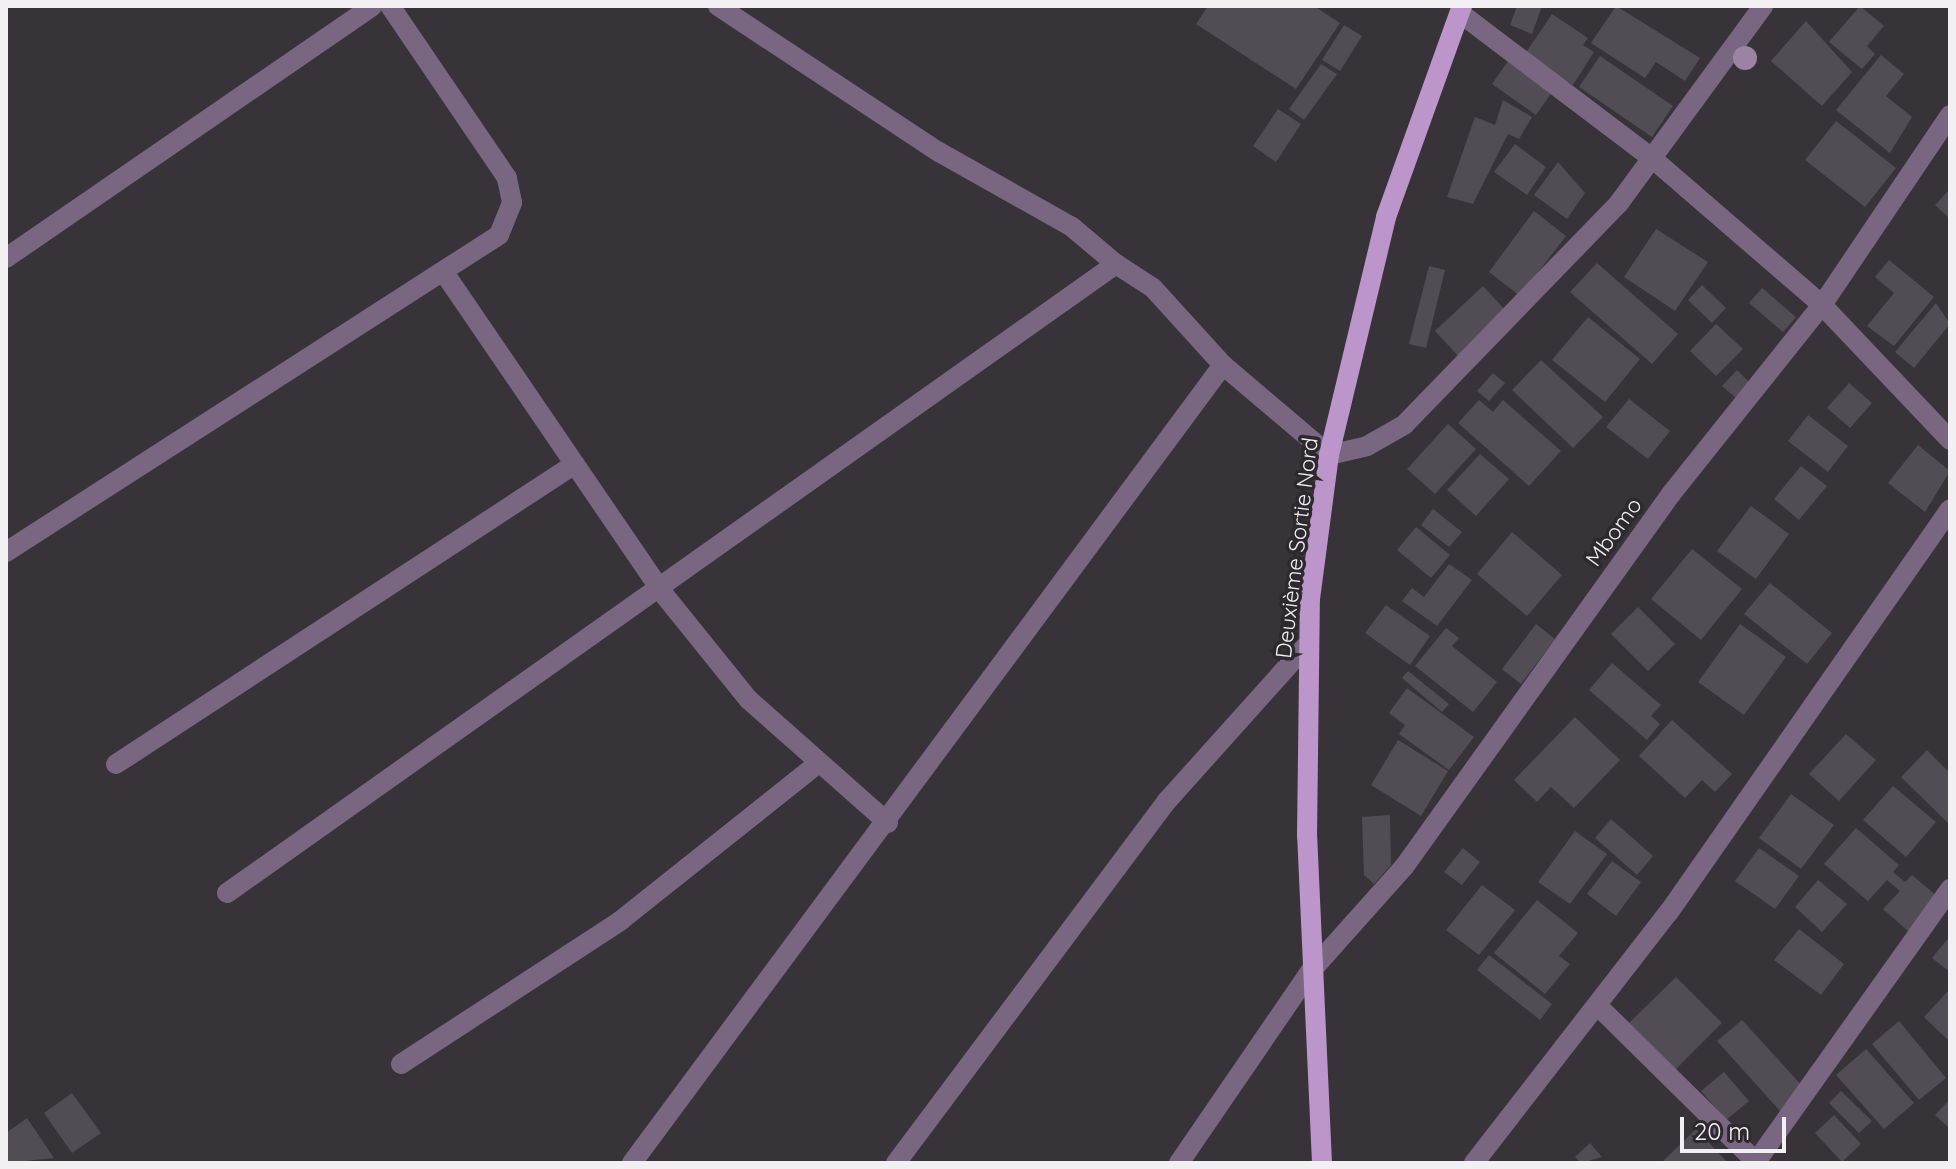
<!DOCTYPE html>
<html>
<head>
<meta charset="utf-8">
<style>
  body { margin:0 }
  #map { position:relative; width:1956px; height:1169px; overflow:hidden; background:#373339; font-family:Quicksand,sans-serif }
  div>[style] { position:absolute }
  .building>* { inset:0; background:#524d54 }
  .minor>* { height:20px; margin:-10px; padding:0 10px; transform-origin:10px; border-radius:10px; background:#796680 }
  .primary>* { height:20px; margin:-10px; padding:0 10px; transform-origin:10px; border-radius:10px; background:#bc95ca }
  .trees>* { width:24px; height:24px; margin:-12px; border-radius:50%; background:#9b84a3 }
  span { translate:-50% -50%; white-space:nowrap; text-align:center; line-height:1.15; -webkit-text-stroke:7px #2d292f; paint-order:stroke }
  .street-label { font-size:22px; color:#f2f0f3 }
  .frame { position:absolute; inset:0; border:8px solid #f2f0f3; pointer-events:none }
  .scale { position:absolute; left:1680px; top:1117px; width:106px; height:36px; box-sizing:border-box; border:4px solid #f2f0f3; border-top:0; padding-left:10px; font-size:24px; line-height:28px; white-space:nowrap; color:#f2f0f3; -webkit-text-stroke:6px #2d292f; paint-order:stroke }
</style>
</head>
<body>
<div id="map">
  <div class="building">
    <i style="clip-path:polygon(1208px 6px,1314px 6px,1340px 23px,1296px 89px,1196px 24px)"></i>
    <i style="clip-path:polygon(1517px 6px,1542px 6px,1532px 34px,1510px 25px)"></i>
    <i style="clip-path:polygon(1616px 6px,1700px 58px,1685px 81px,1656px 62px,1645px 78px,1591px 43px)"></i>
    <i style="clip-path:polygon(1860px 6px,1884px 26px,1867px 46px,1875px 54px,1862px 69px,1829px 42px)"></i>
    <i style="clip-path:polygon(1552px 14px,1588px 38px,1583px 45px,1594px 52px,1573px 85px,1525px 54px)"></i>
    <i style="clip-path:polygon(1806px 21px,1852px 72px,1822px 106px,1771px 61px)"></i>
    <i style="clip-path:polygon(1344px 25px,1362px 36px,1340px 71px,1322px 60px)"></i>
    <i style="clip-path:polygon(1881px 55px,1904px 74px,1886px 96px,1912px 117px,1890px 153px,1836px 110px)"></i>
    <i style="clip-path:polygon(1600px 56px,1673px 106px,1652px 137px,1579px 87px)"></i>
    <i style="clip-path:polygon(1511px 57px,1555px 88px,1536px 115px,1492px 84px)"></i>
    <i style="clip-path:polygon(1321px 64px,1337px 74px,1304px 120px,1289px 109px)"></i>
    <i style="clip-path:polygon(1503px 100px,1532px 117px,1519px 139px,1508px 134px,1473px 204px,1447px 197px,1475px 117px,1495px 125px)"></i>
    <i style="clip-path:polygon(1278px 109px,1301px 124px,1276px 162px,1253px 146px)"></i>
    <i style="clip-path:polygon(1836px 121px,1896px 168px,1865px 207px,1805px 160px)"></i>
    <i style="clip-path:polygon(1515px 144px,1546px 167px,1527px 195px,1494px 172px)"></i>
    <i style="clip-path:polygon(1558px 162px,1585px 193px,1567px 219px,1534px 195px)"></i>
    <i style="clip-path:polygon(1950px 189px,1950px 219px,1935px 205px)"></i>
    <i style="clip-path:polygon(1534px 211px,1566px 236px,1520px 296px,1489px 272px)"></i>
    <i style="clip-path:polygon(1656px 229px,1708px 262px,1675px 311px,1624px 277px)"></i>
    <i style="clip-path:polygon(1889px 260px,1934px 297px,1894px 346px,1867px 326px,1894px 293px,1875px 277px)"></i>
    <i style="clip-path:polygon(1597px 263px,1678px 334px,1652px 364px,1570px 292px)"></i>
    <i style="clip-path:polygon(1429px 266px,1445px 270px,1426px 348px,1409px 344px)"></i>
    <i style="clip-path:polygon(1702px 285px,1726px 308px,1712px 323px,1688px 300px)"></i>
    <i style="clip-path:polygon(1483px 286px,1507px 312px,1459px 357px,1435px 331px)"></i>
    <i style="clip-path:polygon(1762px 288px,1796px 317px,1783px 332px,1749px 303px)"></i>
    <i style="clip-path:polygon(1936px 303px,1950px 324px,1914px 368px,1895px 352px)"></i>
    <i style="clip-path:polygon(1588px 317px,1640px 359px,1605px 402px,1552px 360px)"></i>
    <i style="clip-path:polygon(1716px 324px,1743px 349px,1716px 376px,1690px 351px)"></i>
    <i style="clip-path:polygon(1541px 360px,1603px 417px,1573px 448px,1512px 390px)"></i>
    <i style="clip-path:polygon(1737px 370px,1750px 383px,1736px 398px,1722px 386px)"></i>
    <i style="clip-path:polygon(1493px 373px,1505px 383px,1489px 401px,1477px 391px)"></i>
    <i style="clip-path:polygon(1849px 383px,1872px 403px,1850px 428px,1827px 408px)"></i>
    <i style="clip-path:polygon(1629px 399px,1670px 431px,1648px 459px,1606px 427px)"></i>
    <i style="clip-path:polygon(1479px 400px,1493px 412px,1503px 400px,1561px 451px,1529px 486px,1458px 423px)"></i>
    <i style="clip-path:polygon(1808px 415px,1848px 446px,1828px 472px,1788px 441px)"></i>
    <i style="clip-path:polygon(1448px 424px,1476px 449px,1435px 494px,1407px 469px)"></i>
    <i style="clip-path:polygon(1918px 445px,1950px 471px,1925px 512px,1888px 483px)"></i>
    <i style="clip-path:polygon(1480px 454px,1509px 479px,1476px 516px,1447px 490px)"></i>
    <i style="clip-path:polygon(1801px 466px,1827px 486px,1799px 520px,1774px 499px)"></i>
    <i style="clip-path:polygon(1751px 506px,1789px 534px,1756px 579px,1717px 551px)"></i>
    <i style="clip-path:polygon(1433px 509px,1462px 532px,1449px 547px,1421px 525px)"></i>
    <i style="clip-path:polygon(1416px 527px,1450px 555px,1431px 578px,1397px 550px)"></i>
    <i style="clip-path:polygon(1512px 532px,1562px 575px,1527px 616px,1477px 574px)"></i>
    <i style="clip-path:polygon(1692px 549px,1742px 589px,1701px 640px,1651px 599px)"></i>
    <i style="clip-path:polygon(1449px 564px,1472px 580px,1437px 626px,1402px 601px,1412px 588px,1424px 597px)"></i>
    <i style="clip-path:polygon(1770px 583px,1832px 633px,1807px 664px,1744px 614px)"></i>
    <i style="clip-path:polygon(1386px 605px,1430px 636px,1410px 665px,1365px 633px)"></i>
    <i style="clip-path:polygon(1638px 607px,1675px 644px,1648px 671px,1611px 634px)"></i>
    <i style="clip-path:polygon(1536px 624px,1555px 639px,1521px 684px,1502px 669px)"></i>
    <i style="clip-path:polygon(1740px 624px,1786px 657px,1744px 715px,1698px 682px)"></i>
    <i style="clip-path:polygon(1446px 628px,1459px 638px,1452px 646px,1497px 682px,1473px 712px,1415px 666px)"></i>
    <i style="clip-path:polygon(1612px 663px,1661px 705px,1651px 716px,1660px 724px,1647px 740px,1589px 690px)"></i>
    <i style="clip-path:polygon(1408px 671px,1449px 704px,1442px 712px,1402px 678px)"></i>
    <i style="clip-path:polygon(1407px 688px,1474px 737px,1449px 770px,1399px 734px,1405px 725px,1389px 713px)"></i>
    <i style="clip-path:polygon(1575px 717px,1620px 760px,1574px 808px,1551px 787px,1537px 802px,1514px 780px)"></i>
    <i style="clip-path:polygon(1672px 720px,1732px 774px,1715px 792px,1702px 780px,1685px 798px,1639px 756px)"></i>
    <i style="clip-path:polygon(1846px 734px,1876px 760px,1839px 801px,1809px 774px)"></i>
    <i style="clip-path:polygon(1398px 740px,1448px 771px,1421px 816px,1371px 785px)"></i>
    <i style="clip-path:polygon(1927px 750px,1950px 773px,1950px 825px,1901px 777px)"></i>
    <i style="clip-path:polygon(1893px 786px,1936px 822px,1906px 857px,1863px 820px)"></i>
    <i style="clip-path:polygon(1791px 794px,1834px 825px,1801px 869px,1759px 838px)"></i>
    <i style="clip-path:polygon(1390px 815px,1391px 865px,1374px 884px,1364px 875px,1362px 817px)"></i>
    <i style="clip-path:polygon(1611px 819px,1653px 856px,1637px 875px,1595px 838px)"></i>
    <i style="clip-path:polygon(1856px 828px,1899px 865px,1893px 872px,1905px 882px,1912px 875px,1938px 897px,1908px 931px,1883px 909px,1900px 891px,1887px 880px,1868px 901px,1824px 864px)"></i>
    <i style="clip-path:polygon(1575px 831px,1607px 854px,1570px 904px,1538px 882px)"></i>
    <i style="clip-path:polygon(1463px 848px,1480px 862px,1462px 885px,1444px 872px)"></i>
    <i style="clip-path:polygon(1759px 848px,1799px 876px,1775px 909px,1735px 881px)"></i>
    <i style="clip-path:polygon(1612px 861px,1641px 882px,1616px 916px,1587px 894px)"></i>
    <i style="clip-path:polygon(1818px 880px,1847px 904px,1822px 932px,1795px 907px)"></i>
    <i style="clip-path:polygon(1482px 885px,1515px 910px,1479px 955px,1446px 930px)"></i>
    <i style="clip-path:polygon(1537px 900px,1578px 933px,1559px 956px,1570px 964px,1545px 994px,1494px 953px)"></i>
    <i style="clip-path:polygon(1799px 929px,1844px 964px,1821px 995px,1774px 960px)"></i>
    <i style="clip-path:polygon(1950px 936px,1950px 972px,1932px 958px)"></i>
    <i style="clip-path:polygon(1489px 955px,1552px 1004px,1540px 1020px,1477px 970px)"></i>
    <i style="clip-path:polygon(1676px 977px,1722px 1023px,1674px 1071px,1628px 1024px)"></i>
    <i style="clip-path:polygon(1950px 989px,1950px 1042px,1924px 1017px)"></i>
    <i style="clip-path:polygon(1742px 1020px,1806px 1090px,1781px 1112px,1717px 1041px)"></i>
    <i style="clip-path:polygon(1899px 1021px,1946px 1078px,1919px 1100px,1872px 1044px)"></i>
    <i style="clip-path:polygon(1866px 1049px,1914px 1103px,1884px 1129px,1836px 1075px)"></i>
    <i style="clip-path:polygon(1724px 1072px,1749px 1101px,1726px 1120px,1701px 1091px)"></i>
    <i style="clip-path:polygon(1841px 1091px,1872px 1121px,1859px 1133px,1829px 1103px)"></i>
    <i style="clip-path:polygon(72px 1093px,101px 1133px,72px 1153px,44px 1113px)"></i>
    <i style="clip-path:polygon(1950px 1099px,1950px 1129px,1935px 1115px)"></i>
    <i style="clip-path:polygon(1834px 1115px,1861px 1144px,1842px 1162px,1815px 1133px)"></i>
    <i style="clip-path:polygon(27px 1118px,54px 1158px,6px 1163px,6px 1133px)"></i>
    <i style="clip-path:polygon(1696px 1129px,1728px 1163px,1661px 1163px)"></i>
    <i style="clip-path:polygon(1590px 1143px,1602px 1157px,1581px 1163px,1575px 1157px)"></i>
  </div>
  <div class="minor">
    <i style="left:718px;top:6px;width:265px;rotate:33.5deg"></i>
    <i style="left:939px;top:152px;width:153px;rotate:29.4deg"></i>
    <i style="left:1072px;top:227px;width:57px;rotate:40.1deg"></i>
    <i style="left:1460px;top:13px;width:242px;rotate:37.1deg"></i>
    <i style="left:1653px;top:159px;width:223px;rotate:40.8deg"></i>
    <i style="left:1822px;top:305px;width:186px;rotate:46.5deg"></i>
    <i style="left:6px;top:258px;width:444px;rotate:-34.5deg"></i>
    <i style="left:445px;top:274px;width:384px;rotate:55.7deg"></i>
    <i style="left:661px;top:591px;width:139px;rotate:51.1deg"></i>
    <i style="left:748px;top:699px;width:187px;rotate:41.5deg"></i>
    <i style="left:6px;top:552px;width:586px;rotate:-32.74deg"></i>
    <i style="left:499px;top:235px;width:35px;rotate:-68deg"></i>
    <i style="left:512px;top:202px;width:25px;rotate:-102deg"></i>
    <i style="left:507px;top:178px;width:208px;rotate:-124.2deg"></i>
    <i style="left:116px;top:764px;width:548px;rotate:-33.17deg"></i>
    <i style="left:227px;top:893px;width:1089px;rotate:-35.28deg"></i>
    <i style="left:1116px;top:264px;width:44px;rotate:33deg"></i>
    <i style="left:1153px;top:288px;width:104px;rotate:47.7deg"></i>
    <i style="left:1223px;top:365px;width:139px;rotate:40.3deg"></i>
    <i style="left:1329px;top:455px;width:39px;rotate:-13deg"></i>
    <i style="left:1367px;top:446px;width:43px;rotate:-29.6deg"></i>
    <i style="left:1404px;top:425px;width:309px;rotate:-45.9deg"></i>
    <i style="left:1619px;top:203px;width:244px;rotate:-53.8deg"></i>
    <i style="left:1599px;top:1007px;width:222px;rotate:44.6deg"></i>
    <i style="left:401px;top:1064px;width:262px;rotate:-33.1deg"></i>
    <i style="left:620px;top:921px;width:251px;rotate:-38.5deg"></i>
    <i style="left:1756px;top:1162px;width:335px;rotate:-54.6deg"></i>
    <i style="left:632px;top:1163px;width:993px;rotate:-53.48deg"></i>
    <i style="left:896px;top:1163px;width:451px;rotate:-53.2deg"></i>
    <i style="left:1166px;top:802px;width:208px;rotate:-48.1deg"></i>
    <i style="left:1179px;top:1163px;width:232px;rotate:-55.6deg"></i>
    <i style="left:1310px;top:972px;width:141px;rotate:-48.2deg"></i>
    <i style="left:1404px;top:867px;width:459px;rotate:-54.4deg"></i>
    <i style="left:1671px;top:494px;width:242px;rotate:-51.4deg"></i>
    <i style="left:1822px;top:305px;width:229px;rotate:-56deg"></i>
    <i style="left:1474px;top:1163px;width:318px;rotate:-52.2deg"></i>
    <i style="left:1669px;top:912px;width:491px;rotate:-55.1deg"></i>
  </div>
  <div class="primary">
    <i style="left:1322px;top:1163px;width:327px;rotate:-92.6deg"></i>
    <i style="left:1307px;top:836px;width:237px;rotate:-89.3deg"></i>
    <i style="left:1310px;top:599px;width:145px;rotate:-82.5deg"></i>
    <i style="left:1329px;top:455px;width:245px;rotate:-76.5deg"></i>
    <i style="left:1386px;top:217px;width:224px;rotate:-70.2deg"></i>
  </div>
  <div class="trees">
    <i style="left:1745px;top:58px"></i>
  </div>
  <div class="street-label">
    <span style="left:1614px;top:532px;rotate:-54deg">Mbomo</span>
    <span style="left:1297px;top:548px;rotate:-83deg">Deuxième Sortie Nord</span>
  </div>
  <div class="frame"></div>
  <div class="scale">20 m</div>
</div>
</body>
</html>
